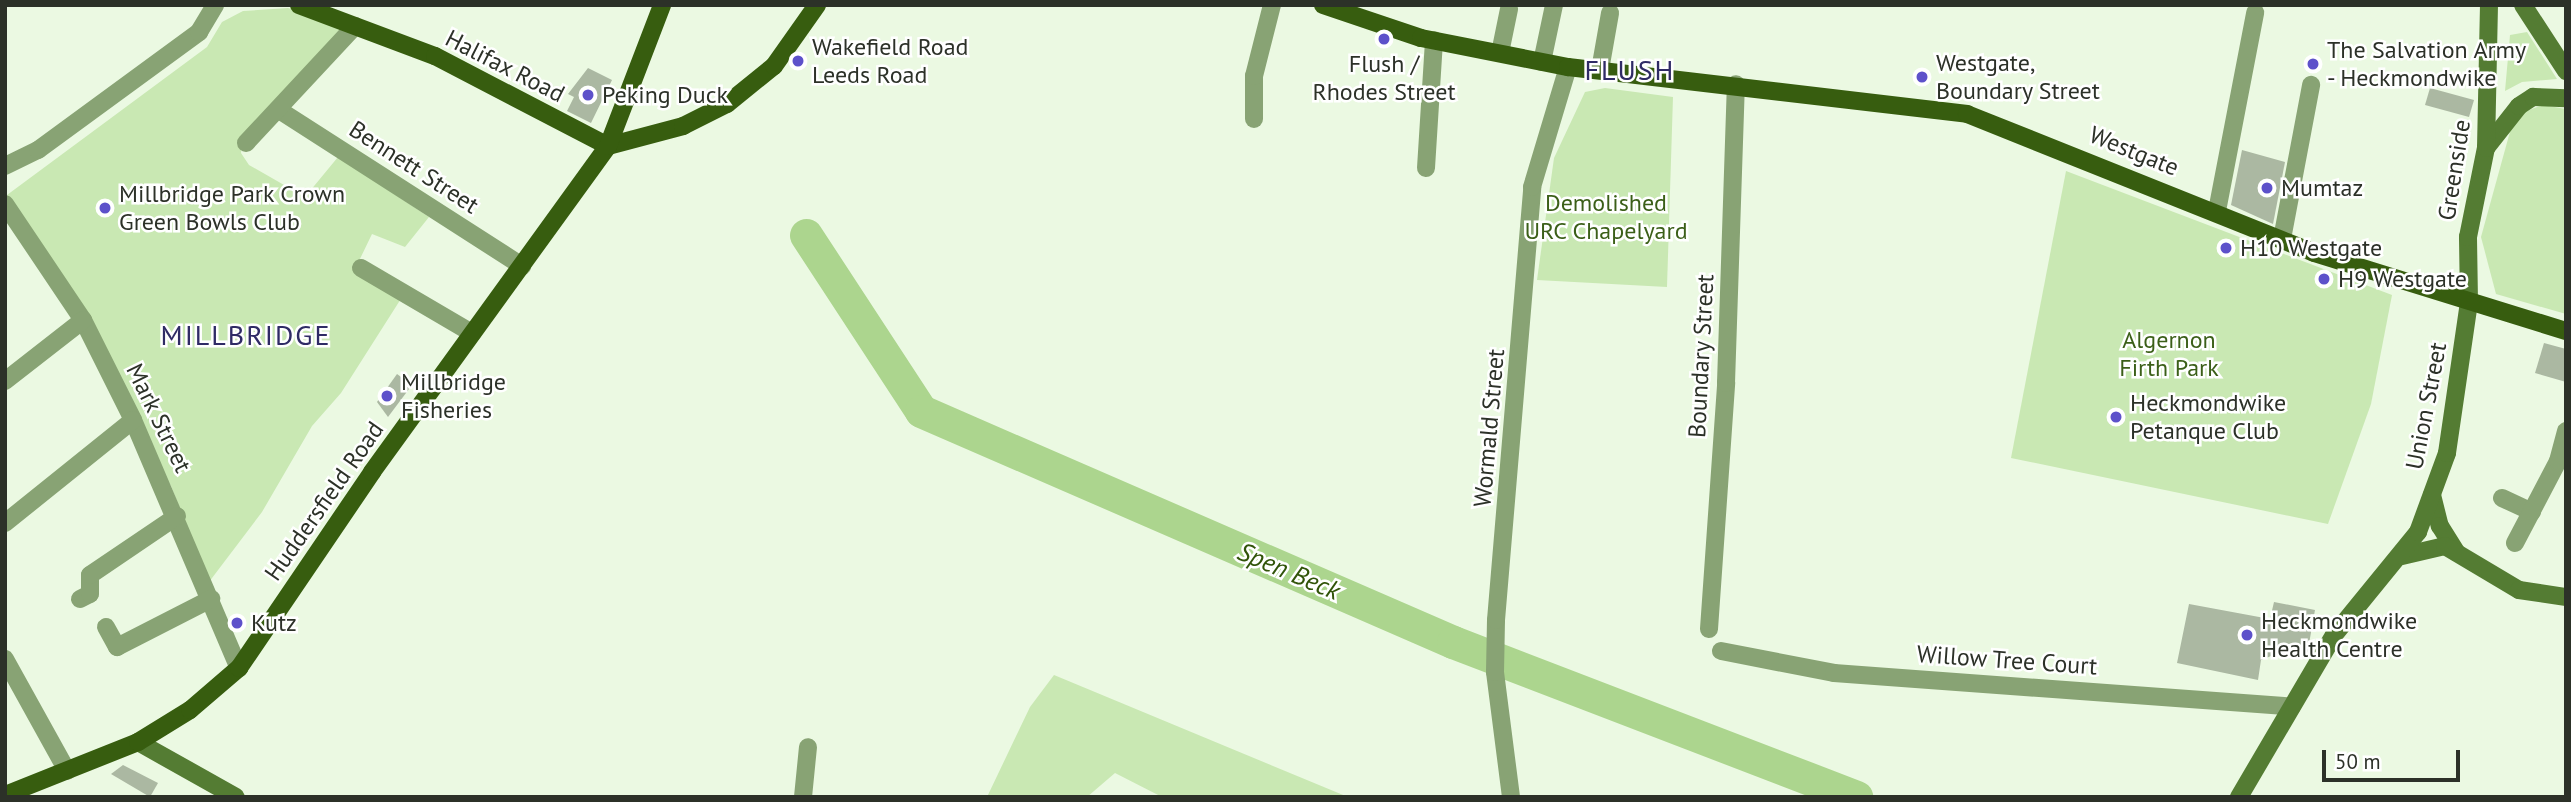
<!DOCTYPE html>
<html>
<head>
<meta charset="utf-8">
<style>
  body { margin:0 }
  #map { position:relative; width:2571px; height:802px; overflow:hidden; background:#ebf9e2; font-family:"PT Sans",sans-serif }
  div>[style] { position:absolute }
  .green>* { inset:0; background:#c9e8b3 }
  .river>* { height:33px; margin:-16.5px; padding:0 16.5px; transform-origin:16.5px; border-radius:16.5px; background:#acd58e }
  .building>* { inset:0; background:#abb8a2 }
  .street>* { height:18px; margin:-9px; padding:0 9px; transform-origin:9px; border-radius:9px; background:#88a374 }
  .secondary>* { height:18px; margin:-9px; padding:0 9px; transform-origin:9px; border-radius:9px; background:#547c33 }
  .primary>* { height:18px; margin:-9px; padding:0 9px; transform-origin:9px; border-radius:9px; background:#375d0f }
  .dots>* { width:19px; height:19px; translate:-50% -50%; box-sizing:border-box; border:4px solid #fff; border-radius:50% }
  span { translate:-50% -50%; white-space:nowrap; text-align:center; line-height:1.15; -webkit-text-stroke:5px #fff; paint-order:stroke }
  .poi-label { font-size:24px; color:#2c3128 }
  .left { translate:0 -50%; text-align:left }
  .street-label { font-size:24px; color:#2c3128 }
  .park-label { font-size:24px; color:#3b5f18 }
  .water-label { font-size:26px; color:#315409; font-style:italic }
  .quarter-label { font-size:28px; color:#2f2b65; letter-spacing:2px }
  .frame { position:absolute; inset:0; border:7px solid #2c3128; pointer-events:none }
  .scale { position:absolute; left:2322px; top:750px; width:138px; height:32px; box-sizing:border-box; border:4px solid #2c3128; border-top:0; padding-left:9px; font-size:21px; line-height:24px; white-space:nowrap; color:#2c3128; -webkit-text-stroke:5px #fff; paint-order:stroke }
</style>
</head>
<body>
<div id="map">
  <div class="green">
    <i style="clip-path:polygon(288px 8px,346px 26px,243px 138px,241px 153px,249px 165px,305px 197px,338px 157px,429px 217px,405px 247px,372px 234px,358px 263px,404px 294px,341px 393px,312px 426px,262px 512px,209px 582px,171px 486px,7px 195px,207px 47px,222px 22px,243px 11px)"></i>
    <i style="clip-path:polygon(2527px 32px,2557px 79px,2522px 82px,2505px 91px,2510px 35px)"></i>
    <i style="clip-path:polygon(1605px 88px,1673px 97px,1667px 287px,1537px 280px,1554px 158px,1585px 92px)"></i>
    <i style="clip-path:polygon(2543px 105px,2566px 109px,2566px 314px,2496px 294px,2481px 237px,2511px 128px,2526px 111px)"></i>
    <i style="clip-path:polygon(2066px 171px,2392px 295px,2371px 404px,2328px 524px,2011px 458px)"></i>
    <i style="clip-path:polygon(1054px 675px,1237px 751px,1348px 797px,1162px 797px,1115px 773px,1087px 797px,987px 797px,1030px 707px)"></i>
  </div>
  <div class="river">
    <i style="left:806px;top:235px;width:210px;rotate:56.8deg"></i>
    <i style="left:921px;top:411px;width:580px;rotate:23.47deg"></i>
    <i style="left:1453px;top:642px;width:432px;rotate:21deg"></i>
  </div>
  <div class="building">
    <i style="clip-path:polygon(588px 68px,612px 80px,591px 123px,567px 111px,574px 97px,568px 94px)"></i>
    <i style="clip-path:polygon(2430px 88px,2474px 100px,2469px 117px,2425px 105px)"></i>
    <i style="clip-path:polygon(2242px 150px,2285px 162px,2273px 224px,2231px 205px)"></i>
    <i style="clip-path:polygon(2544px 343px,2566px 349px,2566px 382px,2535px 373px)"></i>
    <i style="clip-path:polygon(397px 374px,412px 385px,388px 417px,377px 402px)"></i>
    <i style="clip-path:polygon(2274px 602px,2315px 610px,2307px 655px,2284px 651px,2261px 660px,2258px 680px,2177px 663px,2189px 604px,2270px 619px)"></i>
    <i style="clip-path:polygon(123px 765px,158px 783px,150px 797px,111px 774px)"></i>
  </div>
  <div class="street">
    <i style="left:1500px;top:53px;width:45px;rotate:-78.4deg"></i>
    <i style="left:1542px;top:62px;width:58px;rotate:-78.1deg"></i>
    <i style="left:1600px;top:70px;width:58px;rotate:-80deg"></i>
    <i style="left:279px;top:110px;width:289px;rotate:32.7deg"></i>
    <i style="left:1254px;top:119px;width:43px;rotate:-90deg"></i>
    <i style="left:1254px;top:76px;width:73px;rotate:-75.8deg"></i>
    <i style="left:246px;top:143px;width:160px;rotate:-47deg"></i>
    <i style="left:5px;top:166px;width:37px;rotate:-26deg"></i>
    <i style="left:38px;top:150px;width:200px;rotate:-36.2deg"></i>
    <i style="left:199px;top:32px;width:31px;rotate:-59deg"></i>
    <i style="left:1426px;top:168px;width:128px;rotate:-86.4deg"></i>
    <i style="left:5px;top:204px;width:140px;rotate:56.1deg"></i>
    <i style="left:83px;top:320px;width:112px;rotate:63.4deg"></i>
    <i style="left:133px;top:420px;width:270px;rotate:66.9deg"></i>
    <i style="left:2217px;top:211px;width:202px;rotate:-79.1deg"></i>
    <i style="left:2282px;top:239px;width:157px;rotate:-79.3deg"></i>
    <i style="left:361px;top:268px;width:129px;rotate:30.4deg"></i>
    <i style="left:5px;top:381px;width:99px;rotate:-38deg"></i>
    <i style="left:2502px;top:498px;width:33px;rotate:25deg"></i>
    <i style="left:5px;top:523px;width:164px;rotate:-38.8deg"></i>
    <i style="left:2515px;top:543px;width:93px;rotate:-62.3deg"></i>
    <i style="left:2558px;top:461px;width:31px;rotate:-75deg"></i>
    <i style="left:80px;top:599px;width:11px;rotate:-27deg"></i>
    <i style="left:90px;top:594px;width:19px;rotate:-90deg"></i>
    <i style="left:90px;top:575px;width:105px;rotate:-34.1deg"></i>
    <i style="left:106px;top:627px;width:23px;rotate:61deg"></i>
    <i style="left:117px;top:647px;width:106px;rotate:-27.1deg"></i>
    <i style="left:1709px;top:629px;width:247px;rotate:-86deg"></i>
    <i style="left:1726px;top:383px;width:299px;rotate:-88.1deg"></i>
    <i style="left:1721px;top:651px;width:115px;rotate:11deg"></i>
    <i style="left:1834px;top:673px;width:459px;rotate:4.2deg"></i>
    <i style="left:5px;top:659px;width:128px;rotate:61deg"></i>
    <i style="left:803px;top:797px;width:50px;rotate:-84.3deg"></i>
    <i style="left:1511px;top:797px;width:126px;rotate:-97.3deg"></i>
    <i style="left:1495px;top:672px;width:52px;rotate:-88.9deg"></i>
    <i style="left:1496px;top:620px;width:434px;rotate:-85.2deg"></i>
    <i style="left:1532px;top:187px;width:125px;rotate:-73.3deg"></i>
  </div>
  <div class="secondary">
    <i style="left:2523px;top:5px;width:79px;rotate:56.9deg"></i>
    <i style="left:2486px;top:148px;width:53px;rotate:-51.8deg"></i>
    <i style="left:2519px;top:106px;width:17px;rotate:-33deg"></i>
    <i style="left:2533px;top:97px;width:33px;rotate:2deg"></i>
    <i style="left:2432px;top:495px;width:32px;rotate:76deg"></i>
    <i style="left:2440px;top:526px;width:31px;rotate:58deg"></i>
    <i style="left:2402px;top:556px;width:44px;rotate:-13.1deg"></i>
    <i style="left:2445px;top:546px;width:86px;rotate:30.7deg"></i>
    <i style="left:2519px;top:590px;width:48px;rotate:8.5deg"></i>
    <i style="left:138px;top:742px;width:112px;rotate:29.3deg"></i>
    <i style="left:2239px;top:797px;width:188px;rotate:-59.6deg"></i>
    <i style="left:2334px;top:635px;width:133px;rotate:-50.8deg"></i>
    <i style="left:2418px;top:532px;width:84px;rotate:-69.8deg"></i>
    <i style="left:2447px;top:453px;width:153px;rotate:-81.7deg"></i>
    <i style="left:2469px;top:302px;width:65px;rotate:-90.9deg"></i>
    <i style="left:2468px;top:237px;width:91px;rotate:-78.6deg"></i>
    <i style="left:2486px;top:148px;width:143px;rotate:-88.8deg"></i>
  </div>
  <div class="primary">
    <i style="left:299px;top:5px;width:145px;rotate:20.6deg"></i>
    <i style="left:435px;top:56px;width:195px;rotate:27.5deg"></i>
    <i style="left:1323px;top:5px;width:103px;rotate:18.6deg"></i>
    <i style="left:1421px;top:38px;width:150px;rotate:11.2deg"></i>
    <i style="left:1568px;top:67px;width:402px;rotate:6.7deg"></i>
    <i style="left:1967px;top:114px;width:374px;rotate:21.8deg"></i>
    <i style="left:2314px;top:253px;width:264px;rotate:17.2deg"></i>
    <i style="left:608px;top:146px;width:78px;rotate:-14.9deg"></i>
    <i style="left:683px;top:126px;width:49px;rotate:-26.6deg"></i>
    <i style="left:727px;top:104px;width:60px;rotate:-39deg"></i>
    <i style="left:774px;top:66px;width:75px;rotate:-54.8deg"></i>
    <i style="left:5px;top:795px;width:143px;rotate:-21.7deg"></i>
    <i style="left:138px;top:742px;width:61px;rotate:-31.6deg"></i>
    <i style="left:190px;top:710px;width:65px;rotate:-40.6deg"></i>
    <i style="left:239px;top:668px;width:237px;rotate:-55.8deg"></i>
    <i style="left:372px;top:472px;width:402px;rotate:-54.1deg"></i>
    <i style="left:608px;top:146px;width:151px;rotate:-69deg"></i>
  </div>
  <div class="dots">
    <i style="left:1384px;top:39px;background:#5d51ca"></i>
    <i style="left:798px;top:61px;background:#5d51ca"></i>
    <i style="left:2313px;top:64px;background:#5d51ca"></i>
    <i style="left:1922px;top:77px;background:#5d51ca"></i>
    <i style="left:588px;top:95px;background:#5d51ca"></i>
    <i style="left:2267px;top:188px;background:#5d51ca"></i>
    <i style="left:105px;top:208px;background:#5d51ca"></i>
    <i style="left:2226px;top:248px;background:#5d51ca"></i>
    <i style="left:2324px;top:279px;background:#5d51ca"></i>
    <i style="left:387px;top:396px;background:#5d51ca"></i>
    <i style="left:2116px;top:417px;background:#5d51ca"></i>
    <i style="left:237px;top:623px;background:#5d51ca"></i>
    <i style="left:2247px;top:635px;background:#5d51ca"></i>
  </div>
  <div class="poi-label">
    <span class="left" style="left:812px;top:61px">Wakefield Road<br>Leeds Road</span>
    <span class="left" style="left:2327px;top:64px">The Salvation Army<br>- Heckmondwike</span>
    <span class="left" style="left:1936px;top:77px">Westgate,<br>Boundary Street</span>
    <span style="left:1384px;top:78px">Flush /<br>Rhodes Street</span>
    <span class="left" style="left:602px;top:95px">Peking Duck</span>
    <span class="left" style="left:2281px;top:188px">Mumtaz</span>
    <span class="left" style="left:119px;top:208px">Millbridge Park Crown<br>Green Bowls Club</span>
    <span class="left" style="left:2240px;top:248px">H10 Westgate</span>
    <span class="left" style="left:2338px;top:279px">H9 Westgate</span>
    <span class="left" style="left:401px;top:396px">Millbridge<br>Fisheries</span>
    <span class="left" style="left:2130px;top:417px">Heckmondwike<br>Petanque Club</span>
    <span class="left" style="left:2261px;top:635px">Heckmondwike<br>Health Centre</span>
    <span class="left" style="left:251px;top:623px">Kutz</span>
  </div>
  <div class="street-label">
    <span style="left:505px;top:66px;rotate:27deg">Halifax Road</span>
    <span style="left:2134px;top:151px;rotate:22deg">Westgate</span>
    <span style="left:414px;top:167px;rotate:33deg">Bennett Street</span>
    <span style="left:2454px;top:170px;rotate:-81deg">Greenside</span>
    <span style="left:1701px;top:356px;rotate:-87deg">Boundary Street</span>
    <span style="left:2426px;top:406px;rotate:-79deg">Union Street</span>
    <span style="left:159px;top:418px;rotate:64deg">Mark Street</span>
    <span style="left:1489px;top:428px;rotate:-85deg">Wormald Street</span>
    <span style="left:324px;top:501px;rotate:-55deg">Huddersfield Road</span>
    <span style="left:2007px;top:660px;rotate:4deg">Willow Tree Court</span>
  </div>
  <div class="park-label">
    <span style="left:1606px;top:217px">Demolished<br>URC Chapelyard</span>
    <span style="left:2169px;top:354px">Algernon<br>Firth Park</span>
  </div>
  <div class="water-label">
    <span style="left:1289px;top:571px;rotate:23deg">Spen Beck</span>
  </div>
  <div class="quarter-label">
    <span style="left:1630px;top:70px">FLUSH</span>
    <span style="left:246px;top:335px">MILLBRIDGE</span>
  </div>
  <div class="frame"></div>
  <div class="scale">50 m</div>
</div>
</body>
</html>
